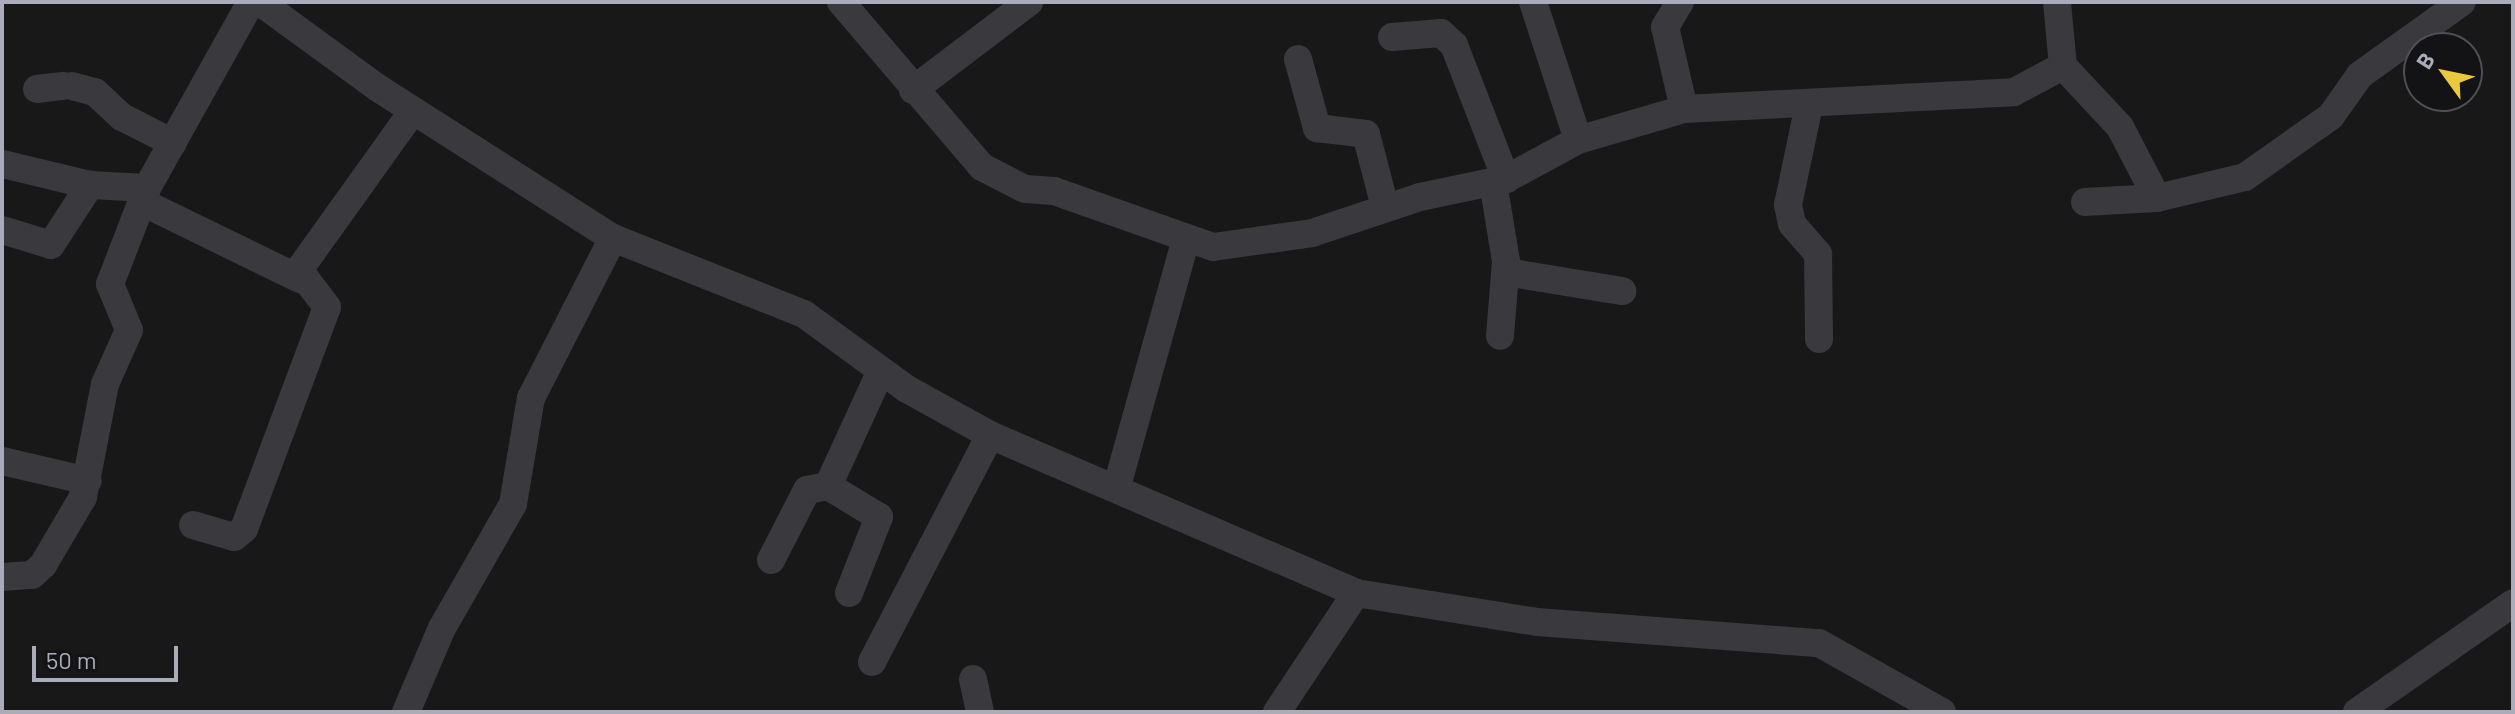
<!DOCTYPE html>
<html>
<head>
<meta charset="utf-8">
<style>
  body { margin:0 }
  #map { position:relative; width:2515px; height:714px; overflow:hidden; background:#181819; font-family:Barlow,sans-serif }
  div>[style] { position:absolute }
  .minor>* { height:28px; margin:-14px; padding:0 14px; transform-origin:14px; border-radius:14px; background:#39393e }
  span { translate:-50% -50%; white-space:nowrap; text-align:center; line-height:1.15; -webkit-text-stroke:8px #131214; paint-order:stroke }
  .frame { position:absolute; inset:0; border:4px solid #aaadb9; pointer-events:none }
  .north { position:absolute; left:2403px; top:32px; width:80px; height:80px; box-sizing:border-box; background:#131214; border:2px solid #4f5056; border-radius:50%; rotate:303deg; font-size:22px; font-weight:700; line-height:32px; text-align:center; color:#aaadb9 }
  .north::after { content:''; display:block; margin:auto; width:28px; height:36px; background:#ebc93e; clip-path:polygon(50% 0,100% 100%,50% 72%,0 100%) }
  .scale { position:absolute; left:32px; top:646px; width:146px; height:36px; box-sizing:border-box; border:4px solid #aaadb9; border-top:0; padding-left:10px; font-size:24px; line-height:28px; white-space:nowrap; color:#aaadb9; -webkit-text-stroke:6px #131214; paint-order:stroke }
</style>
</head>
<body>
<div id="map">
  <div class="minor">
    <i style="left:260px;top:2px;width:146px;rotate:36.1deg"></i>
    <i style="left:378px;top:88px;width:279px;rotate:32.6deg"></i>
    <i style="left:613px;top:238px;width:206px;rotate:21.7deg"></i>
    <i style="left:804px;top:314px;width:127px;rotate:36.1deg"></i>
    <i style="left:907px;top:389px;width:95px;rotate:29deg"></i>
    <i style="left:990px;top:435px;width:399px;rotate:23.3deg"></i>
    <i style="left:1356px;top:593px;width:183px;rotate:9.1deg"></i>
    <i style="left:1537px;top:622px;width:283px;rotate:4.3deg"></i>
    <i style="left:1819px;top:643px;width:141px;rotate:29.3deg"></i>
    <i style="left:841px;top:2px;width:217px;rotate:49.5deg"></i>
    <i style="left:982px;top:167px;width:48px;rotate:27.1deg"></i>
    <i style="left:1025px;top:189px;width:29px;rotate:4deg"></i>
    <i style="left:1054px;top:191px;width:169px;rotate:19.4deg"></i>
    <i style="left:1213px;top:247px;width:100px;rotate:-8deg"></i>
    <i style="left:1312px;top:233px;width:114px;rotate:-18.4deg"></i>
    <i style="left:1420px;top:197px;width:88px;rotate:-11.8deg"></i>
    <i style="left:1506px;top:179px;width:82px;rotate:-28.4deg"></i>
    <i style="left:1578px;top:140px;width:110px;rotate:-16.3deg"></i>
    <i style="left:1684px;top:109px;width:84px;rotate:-103deg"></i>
    <i style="left:1665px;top:27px;width:29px;rotate:-59deg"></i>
    <i style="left:1533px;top:2px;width:145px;rotate:71.9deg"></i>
    <i style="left:1392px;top:37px;width:49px;rotate:-4.7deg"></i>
    <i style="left:1441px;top:33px;width:18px;rotate:43deg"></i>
    <i style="left:1454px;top:45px;width:144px;rotate:68.8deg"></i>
    <i style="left:1298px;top:59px;width:72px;rotate:74.6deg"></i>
    <i style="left:1317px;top:128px;width:49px;rotate:7deg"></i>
    <i style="left:1366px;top:134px;width:75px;rotate:75.4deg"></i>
    <i style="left:2063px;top:66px;width:83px;rotate:46.9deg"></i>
    <i style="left:2120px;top:127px;width:80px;rotate:62.5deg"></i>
    <i style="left:72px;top:86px;width:24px;rotate:15deg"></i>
    <i style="left:95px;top:92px;width:37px;rotate:43deg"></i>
    <i style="left:122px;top:117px;width:57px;rotate:27deg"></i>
    <i style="left:37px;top:89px;width:26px;rotate:-7deg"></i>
    <i style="left:913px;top:90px;width:146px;rotate:-37.2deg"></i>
    <i style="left:1809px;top:105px;width:102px;rotate:101.9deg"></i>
    <i style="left:1788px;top:205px;width:19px;rotate:78deg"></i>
    <i style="left:1792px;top:224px;width:40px;rotate:49deg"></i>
    <i style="left:1818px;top:254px;width:85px;rotate:89.3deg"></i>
    <i style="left:1684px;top:109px;width:330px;rotate:-2.9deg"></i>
    <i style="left:2014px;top:92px;width:55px;rotate:-28deg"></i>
    <i style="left:2063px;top:66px;width:64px;rotate:-95.4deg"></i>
    <i style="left:3px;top:164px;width:89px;rotate:13.6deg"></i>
    <i style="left:90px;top:185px;width:57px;rotate:3deg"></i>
    <i style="left:1493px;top:182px;width:80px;rotate:80.7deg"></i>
    <i style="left:1506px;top:261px;width:75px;rotate:94.6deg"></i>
    <i style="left:142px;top:202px;width:176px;rotate:26deg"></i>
    <i style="left:2085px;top:202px;width:72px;rotate:-3.2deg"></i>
    <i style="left:2157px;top:198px;width:90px;rotate:-13.4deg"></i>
    <i style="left:2245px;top:177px;width:105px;rotate:-35.3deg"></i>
    <i style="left:2331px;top:116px;width:50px;rotate:-54.7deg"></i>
    <i style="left:2360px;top:75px;width:125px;rotate:-35.6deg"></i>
    <i style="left:2px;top:230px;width:51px;rotate:17deg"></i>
    <i style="left:51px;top:245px;width:72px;rotate:-57deg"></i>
    <i style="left:1506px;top:272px;width:118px;rotate:9.3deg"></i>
    <i style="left:2px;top:461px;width:88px;rotate:13.1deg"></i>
    <i style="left:1117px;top:486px;width:252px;rotate:-74.4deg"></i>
    <i style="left:193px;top:525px;width:43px;rotate:16.3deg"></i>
    <i style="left:234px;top:537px;width:13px;rotate:-39deg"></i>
    <i style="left:244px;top:529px;width:237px;rotate:-69.5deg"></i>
    <i style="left:327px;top:307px;width:46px;rotate:-127.1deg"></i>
    <i style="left:299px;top:270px;width:196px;rotate:-54.4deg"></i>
    <i style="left:771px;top:560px;width:79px;rotate:-62.8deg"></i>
    <i style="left:807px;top:490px;width:21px;rotate:-11deg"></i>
    <i style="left:2px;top:577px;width:30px;rotate:-4deg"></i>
    <i style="left:32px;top:575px;width:15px;rotate:-42deg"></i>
    <i style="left:43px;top:565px;width:79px;rotate:-59.5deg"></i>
    <i style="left:83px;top:497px;width:115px;rotate:-79deg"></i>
    <i style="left:105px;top:384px;width:59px;rotate:-66deg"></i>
    <i style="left:129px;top:330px;width:50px;rotate:-112.4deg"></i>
    <i style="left:110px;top:284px;width:103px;rotate:-68.9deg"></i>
    <i style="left:147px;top:188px;width:213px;rotate:-60.8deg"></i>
    <i style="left:849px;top:593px;width:82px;rotate:-68.5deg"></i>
    <i style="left:879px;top:517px;width:60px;rotate:-148.7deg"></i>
    <i style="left:828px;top:486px;width:127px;rotate:-65.3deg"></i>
    <i style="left:872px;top:662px;width:256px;rotate:-62.5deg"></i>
    <i style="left:973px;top:679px;width:34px;rotate:78deg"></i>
    <i style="left:406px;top:712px;width:91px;rotate:-66.8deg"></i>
    <i style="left:442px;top:628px;width:143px;rotate:-60.2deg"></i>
    <i style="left:513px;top:504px;width:108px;rotate:-80.4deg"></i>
    <i style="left:531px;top:398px;width:180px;rotate:-62.9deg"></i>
    <i style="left:1277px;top:712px;width:143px;rotate:-56.4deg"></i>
    <i style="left:2357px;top:712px;width:190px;rotate:-34.9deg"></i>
  </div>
  <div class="frame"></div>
  <div class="north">B</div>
  <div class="scale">50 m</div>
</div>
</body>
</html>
